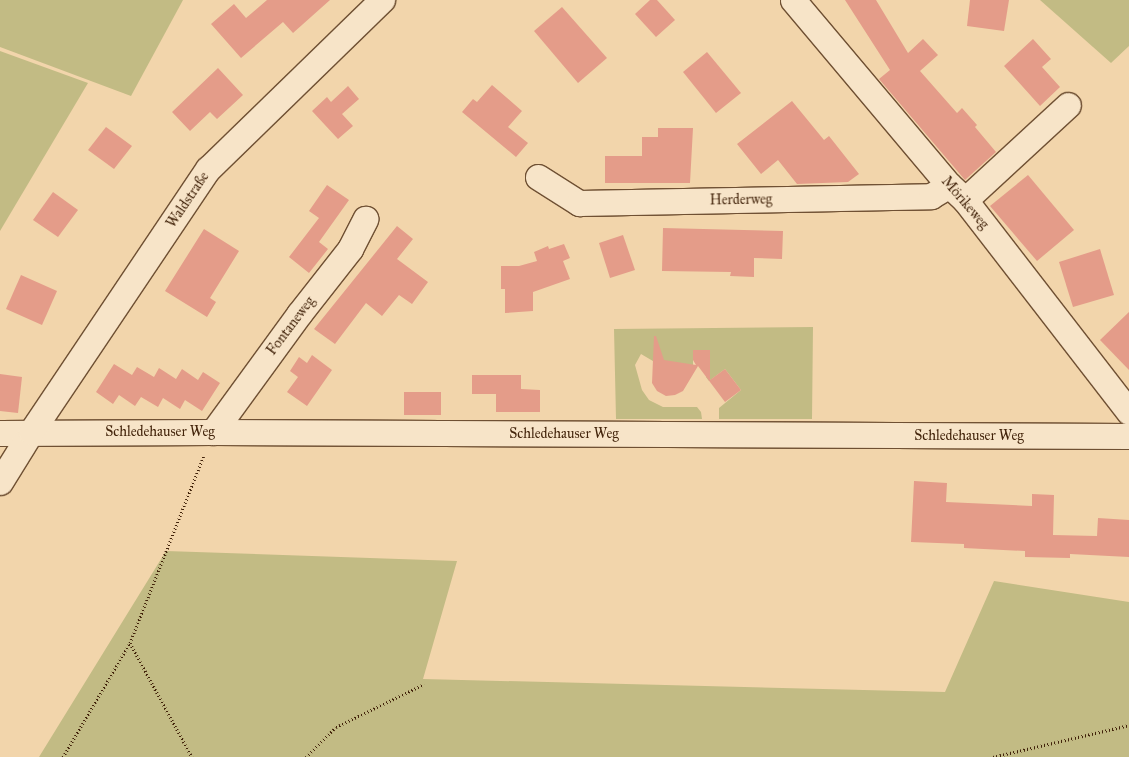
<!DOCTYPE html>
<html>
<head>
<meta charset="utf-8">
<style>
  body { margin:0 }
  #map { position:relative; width:1129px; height:757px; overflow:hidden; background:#f2d5ab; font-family:"IM FELL Great Primer",serif }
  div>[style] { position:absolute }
  .green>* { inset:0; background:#c2bb84 }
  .building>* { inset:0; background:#e49c89 }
  .path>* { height:3px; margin-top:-1.5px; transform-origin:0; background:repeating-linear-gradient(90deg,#43240b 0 1px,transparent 0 3.5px) }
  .roads { filter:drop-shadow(1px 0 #6f5033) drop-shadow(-1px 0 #6f5033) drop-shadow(0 1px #6f5033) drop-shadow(0 -1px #6f5033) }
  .minor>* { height:25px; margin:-12.5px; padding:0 12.5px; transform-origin:12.5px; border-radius:12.5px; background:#f7e4c8 }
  span { translate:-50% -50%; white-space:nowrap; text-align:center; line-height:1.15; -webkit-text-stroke:4px #f7e4c8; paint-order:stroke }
  .street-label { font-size:14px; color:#43240b }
</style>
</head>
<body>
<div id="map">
  <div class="green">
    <i style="clip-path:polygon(0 0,183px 0,131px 96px,0 47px)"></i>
    <i style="clip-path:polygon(1040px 0,1129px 0,1129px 46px,1111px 63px)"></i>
    <i style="clip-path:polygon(0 51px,88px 83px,0 231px)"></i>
    <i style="clip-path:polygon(813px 327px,812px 419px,719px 419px,719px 408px,741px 390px,725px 369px,709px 381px,706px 377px,709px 350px,693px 350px,693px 366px,658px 364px,641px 354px,635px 365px,642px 390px,649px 400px,663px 407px,697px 407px,701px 412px,702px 419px,616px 419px,614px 329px)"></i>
    <i style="clip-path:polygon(166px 551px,457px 561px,423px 679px,945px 692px,994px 581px,1129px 602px,1129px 757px,39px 757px)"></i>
  </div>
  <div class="building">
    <i style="clip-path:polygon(267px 0,330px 0,293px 33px,283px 22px,241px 58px,211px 24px,234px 4px,246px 18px)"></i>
    <i style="clip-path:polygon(650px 0,657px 0,675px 20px,656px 37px,635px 14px)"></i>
    <i style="clip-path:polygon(845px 0,876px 0,908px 53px,923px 39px,938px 55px,920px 71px,957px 113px,962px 108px,977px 125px,975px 127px,996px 152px,965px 180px,879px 79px,890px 70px)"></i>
    <i style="clip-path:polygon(970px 0,1009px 0,1004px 31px,967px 26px)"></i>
    <i style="clip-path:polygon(562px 7px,607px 58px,578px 83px,534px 31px)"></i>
    <i style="clip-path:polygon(1033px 39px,1051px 59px,1042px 67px,1060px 87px,1040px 106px,1004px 66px)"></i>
    <i style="clip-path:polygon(707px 52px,741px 93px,716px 113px,683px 72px)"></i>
    <i style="clip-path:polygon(218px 68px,243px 95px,217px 119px,210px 112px,190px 131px,172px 112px)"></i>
    <i style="clip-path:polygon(492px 85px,522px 111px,508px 127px,528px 143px,516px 157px,462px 112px,473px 99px,477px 102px)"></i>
    <i style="clip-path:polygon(348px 86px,359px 99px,342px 114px,353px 126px,338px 139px,312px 111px,327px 97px,331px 102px)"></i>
    <i style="clip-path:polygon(792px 101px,824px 140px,829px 136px,859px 174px,848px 182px,797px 184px,778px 160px,761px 174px,737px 144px)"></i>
    <i style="clip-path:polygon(106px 127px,132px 146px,114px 169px,88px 150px)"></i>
    <i style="clip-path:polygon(658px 128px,693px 128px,690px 183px,605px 183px,605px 156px,642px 156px,642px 137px,658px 137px)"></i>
    <i style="clip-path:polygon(1028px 175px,1074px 230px,1037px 261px,990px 206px)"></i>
    <i style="clip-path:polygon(327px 185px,349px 200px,319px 242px,328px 249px,309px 273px,289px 257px,319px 218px,309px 211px)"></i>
    <i style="clip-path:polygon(53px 192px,78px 210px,58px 237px,33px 220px)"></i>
    <i style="clip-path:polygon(397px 226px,413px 239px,397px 259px,428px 282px,412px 304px,399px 295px,382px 316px,366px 303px,335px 344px,314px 329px)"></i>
    <i style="clip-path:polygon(663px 228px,783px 231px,782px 259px,754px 258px,754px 277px,730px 276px,731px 272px,662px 271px)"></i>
    <i style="clip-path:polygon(204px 229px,239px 251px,210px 298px,216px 302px,207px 317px,165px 291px)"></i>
    <i style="clip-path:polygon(623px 235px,635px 270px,610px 278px,599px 243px)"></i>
    <i style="clip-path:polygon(564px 244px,570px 258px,563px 261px,570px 279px,533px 292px,533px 311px,505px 313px,505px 289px,501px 289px,501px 266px,519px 266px,537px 261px,534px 252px,548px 246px,549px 249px)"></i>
    <i style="clip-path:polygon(1100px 249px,1114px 295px,1073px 307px,1059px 262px)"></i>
    <i style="clip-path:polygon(21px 275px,57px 291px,42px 325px,6px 309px)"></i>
    <i style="clip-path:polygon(1129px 312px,1129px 370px,1100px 340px)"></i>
    <i style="clip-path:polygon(654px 336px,656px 336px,664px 360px,696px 365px,693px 360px,693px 350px,710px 350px,710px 380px,725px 369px,741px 390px,725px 402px,698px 366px,683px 391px,675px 395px,666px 396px,657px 391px,652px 383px)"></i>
    <i style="clip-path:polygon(312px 355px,332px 370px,307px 406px,287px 392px,298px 377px,290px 371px,299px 357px,307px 363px)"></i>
    <i style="clip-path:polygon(114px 364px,132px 375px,137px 367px,154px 377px,159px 368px,176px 379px,182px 369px,198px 380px,203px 372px,220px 383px,202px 411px,185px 400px,180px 409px,163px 398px,158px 407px,141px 397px,135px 406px,119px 395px,113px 404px,96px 392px)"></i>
    <i style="clip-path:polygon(0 374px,22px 377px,18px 413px,0 411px)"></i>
    <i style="clip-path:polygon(472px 375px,521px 375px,521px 389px,540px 390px,540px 412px,496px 412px,496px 394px,472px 394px)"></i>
    <i style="clip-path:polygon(404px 392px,441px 392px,441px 415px,404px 415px)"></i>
    <i style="clip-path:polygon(914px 481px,947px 483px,946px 502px,1032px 506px,1032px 494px,1054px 495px,1053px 535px,1097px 536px,1098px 518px,1129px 520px,1129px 557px,1070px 554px,1070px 558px,1025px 557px,1025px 551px,964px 548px,964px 544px,911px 542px)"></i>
  </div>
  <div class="path">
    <i style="left:130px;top:643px;width:130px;rotate:61.5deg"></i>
    <i style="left:63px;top:757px;width:132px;rotate:-59.6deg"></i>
    <i style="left:130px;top:643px;width:202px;rotate:-68.5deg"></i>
    <i style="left:306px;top:757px;width:42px;rotate:-45deg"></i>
    <i style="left:336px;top:727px;width:98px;rotate:-26deg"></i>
    <i style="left:993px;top:757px;width:140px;rotate:-13.2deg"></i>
  </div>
  <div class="roads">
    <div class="minor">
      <i style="left:793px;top:0;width:242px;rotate:49.9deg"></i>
      <i style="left:949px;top:185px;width:22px;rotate:43deg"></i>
      <i style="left:965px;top:200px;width:268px;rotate:52.3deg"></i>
      <i style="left:538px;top:177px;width:49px;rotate:32.4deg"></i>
      <i style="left:579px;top:203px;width:352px;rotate:-1.1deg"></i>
      <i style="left:931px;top:196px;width:21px;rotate:-31deg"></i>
      <i style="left:965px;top:200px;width:140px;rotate:-42.7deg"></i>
      <i style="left:213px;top:432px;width:146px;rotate:-53.9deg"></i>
      <i style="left:299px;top:314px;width:83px;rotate:-51.9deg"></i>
      <i style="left:350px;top:249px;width:34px;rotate:-63deg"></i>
      <i style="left:0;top:433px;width:213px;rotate:-0.3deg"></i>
      <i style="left:213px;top:432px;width:916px;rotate:0.25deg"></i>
      <i style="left:0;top:482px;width:59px;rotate:-58.2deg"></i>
      <i style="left:31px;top:432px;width:317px;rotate:-56.1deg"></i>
      <i style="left:208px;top:169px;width:243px;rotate:-44.2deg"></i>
    </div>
  </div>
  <div class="street-label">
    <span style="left:188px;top:200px;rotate:-56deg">Waldstraße</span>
    <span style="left:741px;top:200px;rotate:-1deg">Herderweg</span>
    <span style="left:965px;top:203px;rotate:49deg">Mörikeweg</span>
    <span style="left:291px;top:326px;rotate:-53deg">Fontaneweg</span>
    <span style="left:160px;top:432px">Schledehauser Weg</span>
    <span style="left:564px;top:434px">Schledehauser Weg</span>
    <span style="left:969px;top:436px">Schledehauser Weg</span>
  </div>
</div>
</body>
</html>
